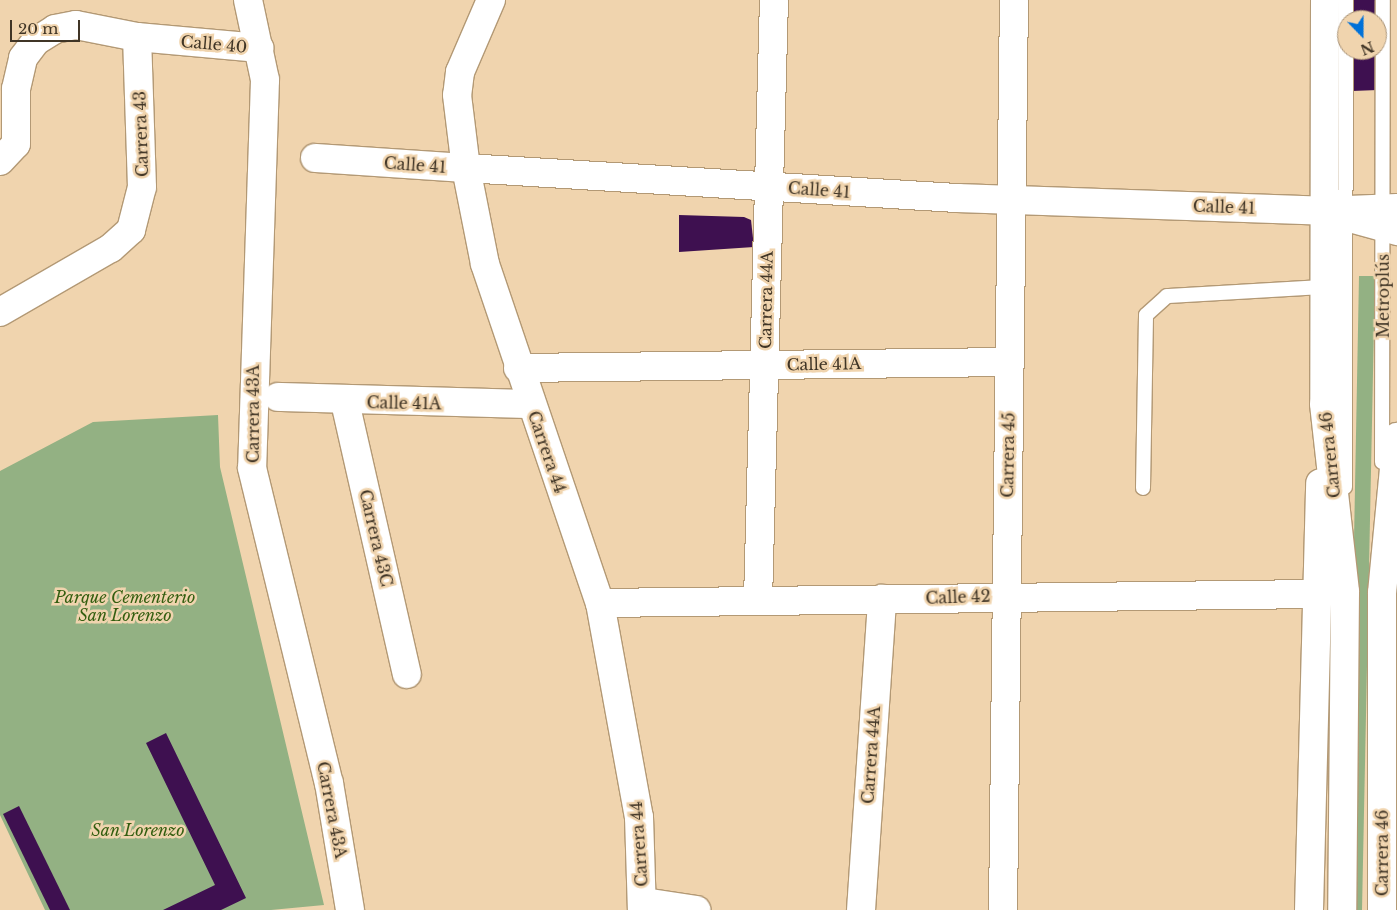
<!DOCTYPE html>
<html>
<head>
<meta charset="utf-8">
<style>
  body { margin:0 }
  #map { position:relative; width:1397px; height:910px; overflow:hidden; background:#f0d4ae; font-family:"Libre Baskerville",serif }
  div>[style] { position:absolute }
  .green>* { inset:0; background:#93b183 }
  .building>* { inset:0; background:#3e1050 }
  .roads { filter:drop-shadow(1px 0 #b39975) drop-shadow(-1px 0 #b39975) drop-shadow(0 1px #b39975) drop-shadow(0 -1px #b39975) }
  .service>* { height:14px; margin:-7px; padding:0 7px; transform-origin:7px; border-radius:7px; background:#fff }
  .minor>* { height:28px; margin:-14px; padding:0 14px; transform-origin:14px; border-radius:14px; background:#fff }
  .tertiary>* { height:28px; margin:-14px; padding:0 14px; transform-origin:14px; border-radius:14px; background:#fff }
  .primary>* { height:28px; margin:-14px; padding:0 14px; transform-origin:14px; border-radius:14px; background:#fff }
  span { translate:-50% -50%; white-space:nowrap; text-align:center; line-height:1.15; -webkit-text-stroke:5px #f0d4ae; paint-order:stroke }
  .street-label { font-size:16px; color:#403526 }
  .park-label { font-size:16px; color:#335e10; font-style:italic }
  .north { position:absolute; left:1337px; top:10px; width:50px; height:50px; box-sizing:border-box; background:#f0d4ae; border:1px solid #aa9478; border-radius:50%; rotate:158deg; font-size:14px; font-weight:700; line-height:20px; text-align:center; color:#403526 }
  .north::after { content:''; display:block; margin:auto; width:18px; height:22px; background:#0071d8; clip-path:polygon(50% 0,100% 100%,50% 72%,0 100%) }
  .scale { position:absolute; left:10px; top:20px; width:70px; height:22px; box-sizing:border-box; border:2px solid #403526; border-top:0; padding-left:6px; font-size:15px; line-height:18px; white-space:nowrap; color:#403526; -webkit-text-stroke:4px #f0d4ae; paint-order:stroke }
</style>
</head>
<body>
<div id="map">
  <div class="green">
    <i style="clip-path:polygon(1359px 276px,1375px 276px,1362px 910px,1347px 910px)"></i>
    <i style="clip-path:polygon(218px 415px,220px 467px,324px 905px,271px 910px,45px 910px,0 815px,0 471px,93px 422px)"></i>
  </div>
  <div class="building">
    <i style="clip-path:polygon(1352px 0,1378px 0,1378px 20px,1352px 20px)"></i>
    <i style="clip-path:polygon(1352px 50px,1378px 50px,1378px 90px,1352px 91px)"></i>
    <i style="clip-path:polygon(679px 215px,744px 217px,751px 220px,754px 247px,679px 252px)"></i>
    <i style="clip-path:polygon(166px 733px,246px 898px,221px 910px,163px 910px,215px 885px,146px 743px)"></i>
    <i style="clip-path:polygon(19px 806px,70px 910px,50px 910px,3px 814px)"></i>
  </div>
  <div class="roads">
    <div class="service">
      <i style="left:1382px;top:462px;width:462px;rotate:-89.9deg"></i>
      <i style="left:1345px;top:487px;width:487px;rotate:-89.9deg"></i>
      <i style="left:1143px;top:488px;width:173px;rotate:-89deg"></i>
      <i style="left:1146px;top:315px;width:28px;rotate:-42deg"></i>
      <i style="left:1167px;top:296px;width:157px;rotate:-3.3deg"></i>
    </div>
    <div class="minor">
      <i style="left:315px;top:158px;width:151px;rotate:3.8deg"></i>
      <i style="left:0;top:161px;width:23px;rotate:-47deg"></i>
      <i style="left:16px;top:144px;width:55px;rotate:-90deg"></i>
      <i style="left:16px;top:89px;width:32px;rotate:-77deg"></i>
      <i style="left:23px;top:58px;width:21px;rotate:-53deg"></i>
      <i style="left:36px;top:41px;width:22px;rotate:-32deg"></i>
      <i style="left:55px;top:29px;width:21px;rotate:-11deg"></i>
      <i style="left:76px;top:25px;width:62px;rotate:11.1deg"></i>
      <i style="left:137px;top:37px;width:123px;rotate:5.1deg"></i>
      <i style="left:0;top:312px;width:128px;rotate:-30deg"></i>
      <i style="left:111px;top:248px;width:27px;rotate:-42deg"></i>
      <i style="left:131px;top:230px;width:44px;rotate:-75.7deg"></i>
      <i style="left:142px;top:187px;width:150px;rotate:-91.9deg"></i>
      <i style="left:518px;top:368px;width:491px;rotate:-0.7deg"></i>
      <i style="left:278px;top:397px;width:252px;rotate:1.6deg"></i>
      <i style="left:345px;top:402px;width:279px;rotate:77.2deg"></i>
      <i style="left:758px;top:601px;width:601px;rotate:-88.48deg"></i>
      <i style="left:600px;top:603px;width:715px;rotate:-0.72deg"></i>
      <i style="left:643px;top:902px;width:54px;rotate:8.6deg"></i>
      <i style="left:861px;top:910px;width:312px;rotate:-86.1deg"></i>
    </div>
    <div class="tertiary">
      <i style="left:248px;top:0;width:82px;rotate:78deg"></i>
      <i style="left:265px;top:80px;width:388px;rotate:91.9deg"></i>
      <i style="left:252px;top:468px;width:324px;rotate:76.3deg"></i>
      <i style="left:329px;top:783px;width:129px;rotate:80.6deg"></i>
      <i style="left:491px;top:0;width:78px;rotate:113.3deg"></i>
      <i style="left:460px;top:72px;width:23px;rotate:97deg"></i>
      <i style="left:457px;top:95px;width:74px;rotate:83deg"></i>
      <i style="left:466px;top:168px;width:98px;rotate:78.8deg"></i>
      <i style="left:485px;top:264px;width:358px;rotate:71.3deg"></i>
      <i style="left:600px;top:603px;width:218px;rotate:79.7deg"></i>
      <i style="left:639px;top:817px;width:93px;rotate:88.2deg"></i>
      <i style="left:466px;top:168px;width:492px;rotate:3.5deg"></i>
      <i style="left:957px;top:198px;width:367px;rotate:2deg"></i>
      <i style="left:1324px;top:211px;width:73px;rotate:-2.4deg"></i>
      <i style="left:1350px;top:218px;width:49px;rotate:15.5deg"></i>
      <i style="left:1003px;top:910px;width:910px;rotate:-89.31deg"></i>
    </div>
    <div class="primary">
      <i style="left:1325px;top:0;width:404px;rotate:90.1deg"></i>
      <i style="left:1324px;top:404px;width:189px;rotate:83.6deg"></i>
      <i style="left:1345px;top:592px;width:318px;rotate:90.5deg"></i>
      <i style="left:1309px;top:910px;width:427px;rotate:-88.5deg"></i>
      <i style="left:1382px;top:910px;width:317px;rotate:-90deg"></i>
      <i style="left:1382px;top:593px;width:157px;rotate:-84.5deg"></i>
    </div>
  </div>
  <div class="street-label">
    <span style="left:214px;top:44px;rotate:5deg">Calle 40</span>
    <span style="left:141px;top:134px;rotate:-92deg">Carrera 43</span>
    <span style="left:415px;top:165px;rotate:4deg">Calle 41</span>
    <span style="left:819px;top:190px;rotate:4deg">Calle 41</span>
    <span style="left:1224px;top:207px;rotate:2deg">Calle 41</span>
    <span style="left:1383px;top:296px;rotate:-90deg">Metroplús</span>
    <span style="left:766px;top:300px;rotate:-89deg">Carrera 44A</span>
    <span style="left:824px;top:364px;rotate:-1deg">Calle 41A</span>
    <span style="left:404px;top:403px;rotate:1deg">Calle 41A</span>
    <span style="left:253px;top:414px;rotate:-90deg">Carrera 43A</span>
    <span style="left:547px;top:452px;rotate:71deg">Carrera 44</span>
    <span style="left:1008px;top:455px;rotate:-89deg">Carrera 45</span>
    <span style="left:1330px;top:455px;rotate:-96deg">Carrera 46</span>
    <span style="left:376px;top:538px;rotate:77deg">Carrera 43C</span>
    <span style="left:958px;top:597px;rotate:-2deg">Calle 42</span>
    <span style="left:871px;top:755px;rotate:-86deg">Carrera 44A</span>
    <span style="left:332px;top:810px;rotate:79deg">Carrera 43A</span>
    <span style="left:639px;top:844px;rotate:-94deg">Carrera 44</span>
    <span style="left:1382px;top:853px;rotate:-90deg">Carrera 46</span>
  </div>
  <div class="park-label">
    <span style="left:125px;top:606px">Parque Cementerio<br>San Lorenzo</span>
    <span style="left:138px;top:830px">San Lorenzo</span>
  </div>
  <div class="north">N</div>
  <div class="scale">20 m</div>
</div>
</body>
</html>
